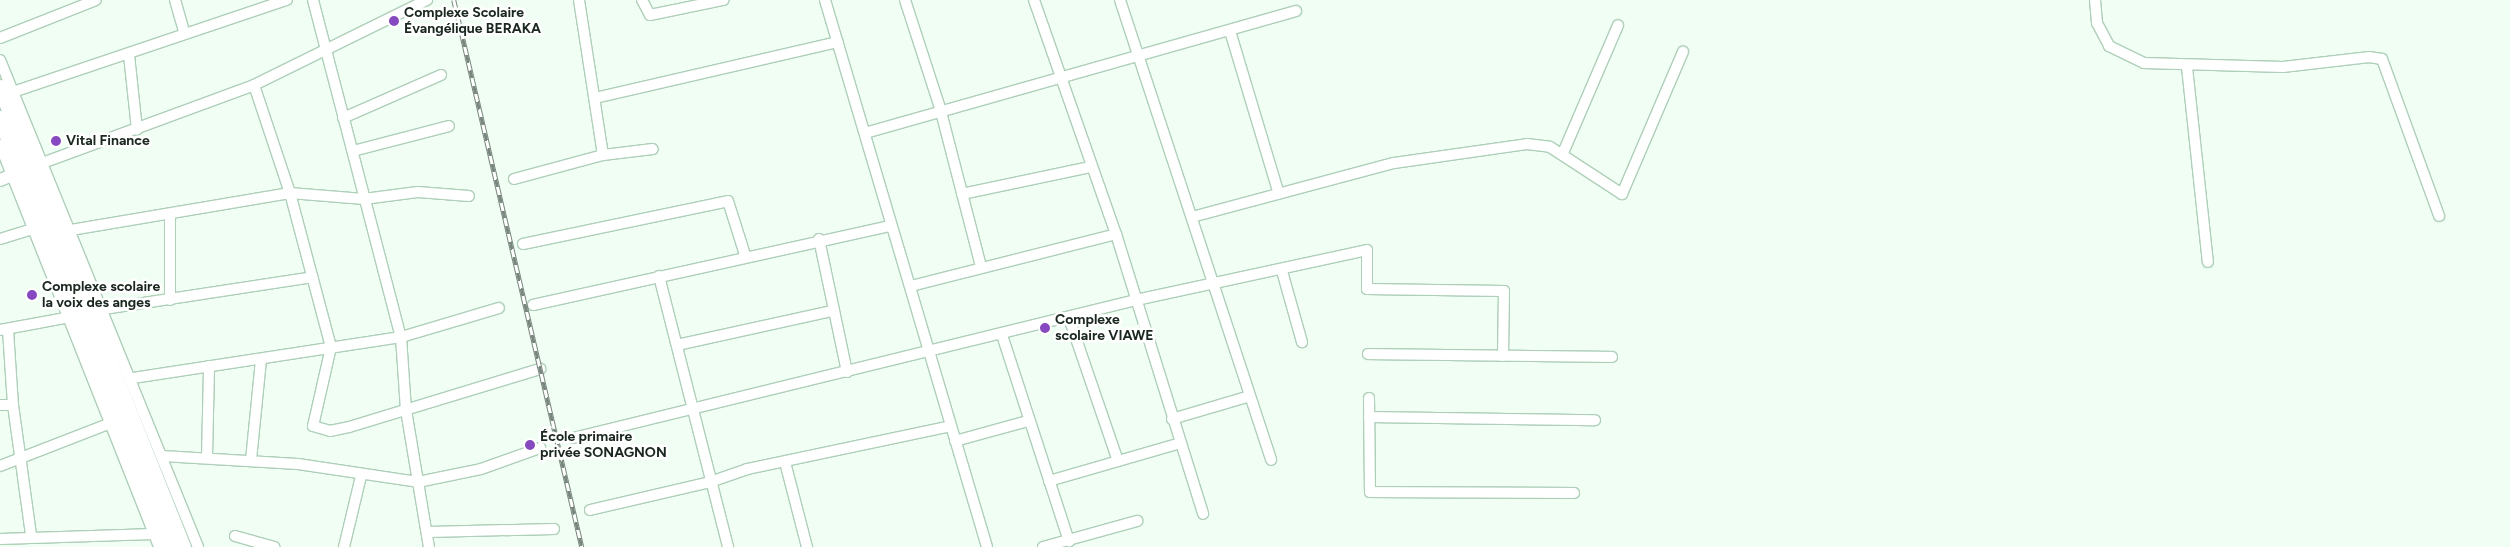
<!DOCTYPE html>
<html>
<head>
<meta charset="utf-8">
<style>
  body { margin:0 }
  #map { position:relative; width:2510px; height:547px; overflow:hidden; background:#f0fef4; font-family:Figtree,sans-serif }
  div>[style] { position:absolute }
  .roads { filter:drop-shadow(1px 0 #aecfb8) drop-shadow(-1px 0 #aecfb8) drop-shadow(0 1px #aecfb8) drop-shadow(0 -1px #aecfb8) }
  .minor>* { height:10px; margin:-5px; padding:0 5px; transform-origin:5px; border-radius:5px; background:#fff }
  .major>* { height:12px; margin:-6px; padding:0 6px; transform-origin:6px; border-radius:6px; background:#fff }
  .highway>* { height:15px; margin:-7.5px; padding:0 7.5px; transform-origin:7.5px; border-radius:7.5px; background:#fff }
  .rail>* { height:4.5px; margin-top:-2.25px; transform-origin:0; background:repeating-linear-gradient(90deg,#fff 0 8px,#79867d 0 16px); box-sizing:border-box; border-block:1px solid #79867d }
  .dots>* { width:14px; height:14px; translate:-50% -50%; box-sizing:border-box; border:2px solid #fff; border-radius:50% }
  span { translate:-50% -50%; white-space:nowrap; text-align:center; line-height:1.15; -webkit-text-stroke:5px #fff; paint-order:stroke }
  .poi-label { font-size:14px; color:#1b2820; font-weight:700 }
  .left { translate:0 -50%; text-align:left }
</style>
</head>
<body>
<div id="map">
  <div class="roads">
    <div class="minor">
      <i style="left:175px;top:0;width:33px;rotate:74deg"></i>
      <i style="left:313px;top:0;width:348px;rotate:75.4deg"></i>
      <i style="left:401px;top:337px;width:73px;rotate:86.1deg"></i>
      <i style="left:406px;top:410px;width:139px;rotate:80.5deg"></i>
      <i style="left:579px;top:0;width:157px;rotate:81.2deg"></i>
      <i style="left:642px;top:0;width:17px;rotate:62deg"></i>
      <i style="left:650px;top:15px;width:75px;rotate:-11.6deg"></i>
      <i style="left:825px;top:0;width:570px;rotate:73.5deg"></i>
      <i style="left:905px;top:0;width:114px;rotate:72deg"></i>
      <i style="left:940px;top:108px;width:164px;rotate:75.5deg"></i>
      <i style="left:1034px;top:0;width:248px;rotate:70.7deg"></i>
      <i style="left:1116px;top:234px;width:293px;rotate:72.7deg"></i>
      <i style="left:1120px;top:0;width:484px;rotate:71.8deg"></i>
      <i style="left:2095px;top:0;width:23px;rotate:85deg"></i>
      <i style="left:2097px;top:23px;width:26px;rotate:62deg"></i>
      <i style="left:2109px;top:46px;width:39px;rotate:26deg"></i>
      <i style="left:2144px;top:63px;width:139px;rotate:1.6deg"></i>
      <i style="left:2283px;top:67px;width:87px;rotate:-6.6deg"></i>
      <i style="left:2369px;top:57px;width:13px;rotate:9deg"></i>
      <i style="left:2382px;top:59px;width:167px;rotate:70deg"></i>
      <i style="left:1230px;top:31px;width:170px;rotate:73.3deg"></i>
      <i style="left:0;top:38px;width:103px;rotate:-21.6deg"></i>
      <i style="left:129px;top:55px;width:75px;rotate:83.9deg"></i>
      <i style="left:0;top:60px;width:526px;rotate:67.87deg"></i>
      <i style="left:2187px;top:67px;width:196px;rotate:83.9deg"></i>
      <i style="left:254px;top:85px;width:114px;rotate:71.6deg"></i>
      <i style="left:290px;top:193px;width:159px;rotate:75.1deg"></i>
      <i style="left:331px;top:347px;width:81px;rotate:102.8deg"></i>
      <i style="left:313px;top:426px;width:18px;rotate:16deg"></i>
      <i style="left:330px;top:431px;width:19px;rotate:-12deg"></i>
      <i style="left:349px;top:427px;width:200px;rotate:-16.9deg"></i>
      <i style="left:13px;top:92px;width:289px;rotate:-18.6deg"></i>
      <i style="left:595px;top:98px;width:249px;rotate:-13deg"></i>
      <i style="left:343px;top:118px;width:107px;rotate:-23.7deg"></i>
      <i style="left:865px;top:133px;width:448px;rotate:-15.8deg"></i>
      <i style="left:0;top:145px;width:432px;rotate:68.4deg"></i>
      <i style="left:353px;top:151px;width:99px;rotate:-14.6deg"></i>
      <i style="left:1563px;top:153px;width:139px;rotate:-66.7deg"></i>
      <i style="left:37px;top:165px;width:231px;rotate:-20.2deg"></i>
      <i style="left:254px;top:85px;width:193px;rotate:-26.2deg"></i>
      <i style="left:514px;top:179px;width:92px;rotate:-15.1deg"></i>
      <i style="left:603px;top:155px;width:50px;rotate:-6.8deg"></i>
      <i style="left:962px;top:194px;width:131px;rotate:-11.9deg"></i>
      <i style="left:170px;top:217px;width:83px;rotate:90deg"></i>
      <i style="left:1192px;top:217px;width:209px;rotate:-15deg"></i>
      <i style="left:1394px;top:163px;width:134px;rotate:-8.1deg"></i>
      <i style="left:1527px;top:144px;width:23px;rotate:7deg"></i>
      <i style="left:1550px;top:147px;width:86px;rotate:33.1deg"></i>
      <i style="left:1622px;top:194px;width:155px;rotate:-66.8deg"></i>
      <i style="left:71px;top:230px;width:222px;rotate:-9.6deg"></i>
      <i style="left:290px;top:193px;width:74px;rotate:4.6deg"></i>
      <i style="left:364px;top:199px;width:54px;rotate:-7.4deg"></i>
      <i style="left:418px;top:192px;width:51px;rotate:4.5deg"></i>
      <i style="left:0;top:239px;width:34px;rotate:-17deg"></i>
      <i style="left:819px;top:239px;width:136px;rotate:78.1deg"></i>
      <i style="left:523px;top:244px;width:209px;rotate:-11.8deg"></i>
      <i style="left:728px;top:201px;width:57px;rotate:72.5deg"></i>
      <i style="left:1282px;top:271px;width:74px;rotate:74.3deg"></i>
      <i style="left:659px;top:276px;width:280px;rotate:75.7deg"></i>
      <i style="left:911px;top:286px;width:211px;rotate:-14.2deg"></i>
      <i style="left:533px;top:305px;width:366px;rotate:-12.5deg"></i>
      <i style="left:104px;top:309px;width:211px;rotate:-8.7deg"></i>
      <i style="left:1069px;top:318px;width:151px;rotate:71.1deg"></i>
      <i style="left:0;top:330px;width:71px;rotate:-10.5deg"></i>
      <i style="left:8px;top:330px;width:75px;rotate:86.2deg"></i>
      <i style="left:13px;top:405px;width:131px;rotate:82.1deg"></i>
      <i style="left:1002px;top:335px;width:217px;rotate:72deg"></i>
      <i style="left:677px;top:345px;width:159px;rotate:-12.4deg"></i>
      <i style="left:1368px;top:354px;width:244px;rotate:0.7deg"></i>
      <i style="left:133px;top:378px;width:271px;rotate:-8.7deg"></i>
      <i style="left:401px;top:337px;width:102px;rotate:-16.5deg"></i>
      <i style="left:1369px;top:398px;width:94px;rotate:89.4deg"></i>
      <i style="left:1370px;top:492px;width:204px;rotate:0.3deg"></i>
      <i style="left:0;top:405px;width:13px"></i>
      <i style="left:1369px;top:417px;width:226px;rotate:0.8deg"></i>
      <i style="left:1172px;top:419px;width:81px;rotate:-16.4deg"></i>
      <i style="left:573px;top:438px;width:580px;rotate:-13.77deg"></i>
      <i style="left:1136px;top:300px;width:236px;rotate:-12.2deg"></i>
      <i style="left:1367px;top:250px;width:39px;rotate:90deg"></i>
      <i style="left:1367px;top:289px;width:137px;rotate:0.8deg"></i>
      <i style="left:1504px;top:291px;width:65px;rotate:90.9deg"></i>
      <i style="left:955px;top:441px;width:76px;rotate:-15.3deg"></i>
      <i style="left:162px;top:456px;width:136px;rotate:3.4deg"></i>
      <i style="left:298px;top:464px;width:121px;rotate:8.5deg"></i>
      <i style="left:418px;top:482px;width:64px;rotate:-11.7deg"></i>
      <i style="left:481px;top:469px;width:63px;rotate:-19.6deg"></i>
      <i style="left:207px;top:457px;width:91px;rotate:-88.7deg"></i>
      <i style="left:251px;top:460px;width:101px;rotate:-84.3deg"></i>
      <i style="left:785px;top:462px;width:88px;rotate:75.5deg"></i>
      <i style="left:0;top:466px;width:119px;rotate:-21.2deg"></i>
      <i style="left:1049px;top:481px;width:137px;rotate:-16.1deg"></i>
      <i style="left:590px;top:510px;width:123px;rotate:-13.1deg"></i>
      <i style="left:710px;top:482px;width:39px;rotate:-19deg"></i>
      <i style="left:747px;top:469px;width:208px;rotate:-11.9deg"></i>
      <i style="left:429px;top:532px;width:125px;rotate:-1.4deg"></i>
      <i style="left:235px;top:536px;width:41px;rotate:15.8deg"></i>
      <i style="left:0;top:539px;width:154px;rotate:-1.9deg"></i>
      <i style="left:344px;top:547px;width:73px;rotate:-76.5deg"></i>
      <i style="left:1043px;top:547px;width:98px;rotate:-15.5deg"></i>
    </div>
    <div class="major">
      <i style="left:0;top:180px;width:24px;rotate:-22deg"></i>
    </div>
    <div class="highway">
      <i style="left:0;top:87px;width:495px;rotate:68.3deg"></i>
      <i style="left:0;top:118px;width:461px;rotate:68.4deg"></i>
    </div>
  </div>
  <div class="rail">
    <i style="left:454px;top:0;width:562px;rotate:76.83deg"></i>
  </div>
  <div class="dots">
    <i style="left:394px;top:21px;background:#8749bf"></i>
    <i style="left:56px;top:141px;background:#8749bf"></i>
    <i style="left:32px;top:295px;background:#8749bf"></i>
    <i style="left:1045px;top:328px;background:#8749bf"></i>
    <i style="left:530px;top:445px;background:#8749bf"></i>
  </div>
  <div class="poi-label">
    <span class="left" style="left:404px;top:21px">Complexe Scolaire<br>Évangélique BERAKA</span>
    <span class="left" style="left:66px;top:141px">Vital Finance</span>
    <span class="left" style="left:42px;top:295px">Complexe scolaire<br>la voix des anges</span>
    <span class="left" style="left:1055px;top:328px">Complexe<br>scolaire VIAWE</span>
    <span class="left" style="left:540px;top:445px">École primaire<br>privée SONAGNON</span>
  </div>
</div>
</body>
</html>
